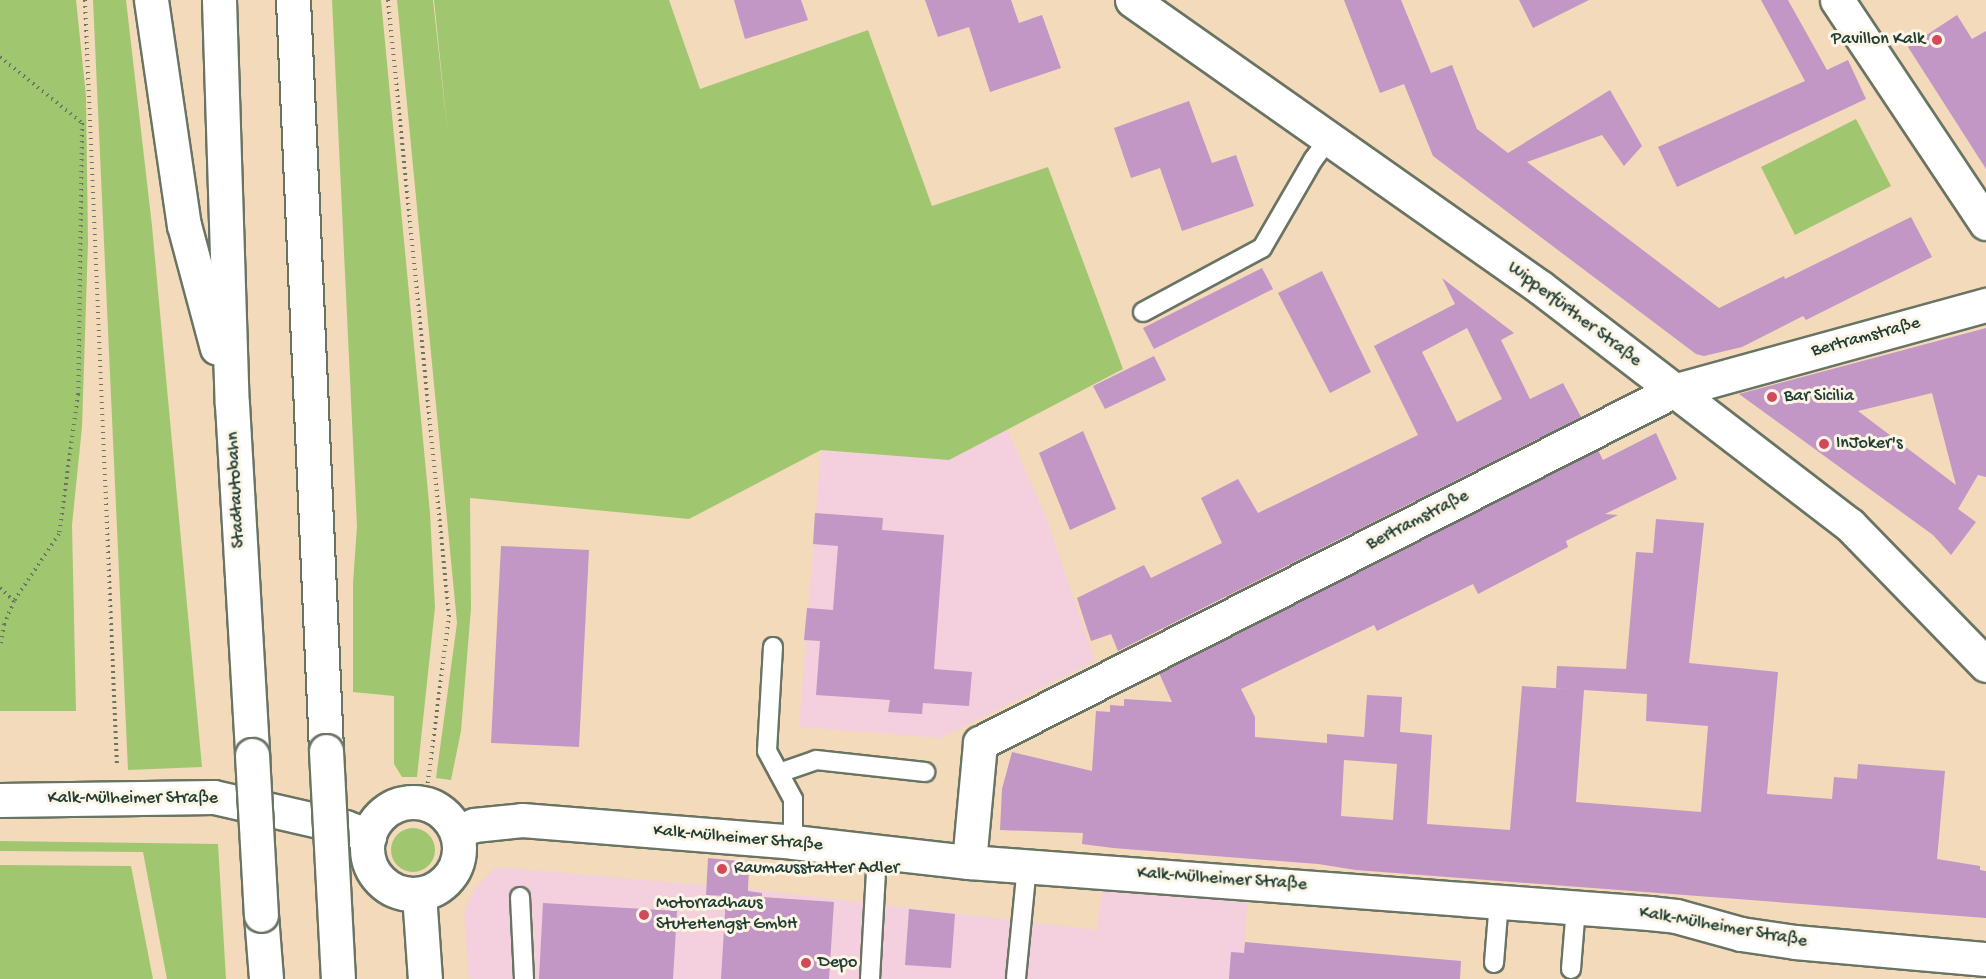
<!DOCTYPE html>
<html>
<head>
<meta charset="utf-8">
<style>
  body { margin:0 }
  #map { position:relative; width:1986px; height:979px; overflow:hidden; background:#f3dabb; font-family:"Gochi Hand",sans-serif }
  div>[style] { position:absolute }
  .built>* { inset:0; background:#f4cfde }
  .green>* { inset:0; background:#a1c670 }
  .round { border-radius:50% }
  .building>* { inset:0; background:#c296c5 }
  .path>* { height:4px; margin-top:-2px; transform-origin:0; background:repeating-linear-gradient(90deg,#697463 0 1.5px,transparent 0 6px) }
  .roads { filter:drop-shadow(2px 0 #697463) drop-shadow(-2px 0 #697463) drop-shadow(0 2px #697463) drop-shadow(0 -2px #697463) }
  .service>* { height:18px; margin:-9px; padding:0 9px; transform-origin:9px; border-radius:9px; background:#fff }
  .minor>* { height:33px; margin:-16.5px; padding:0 16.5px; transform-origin:16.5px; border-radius:16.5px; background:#fff }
  .minor>.ring { margin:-16.5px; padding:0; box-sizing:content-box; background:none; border:33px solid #fff; border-radius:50% }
  .trunk>* { height:33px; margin:-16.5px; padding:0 16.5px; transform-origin:16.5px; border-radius:16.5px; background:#fff }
  .bridges { filter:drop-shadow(2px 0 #697463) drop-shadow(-2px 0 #697463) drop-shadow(0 2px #697463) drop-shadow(0 -2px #697463) }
  .trunk-bridge>* { height:33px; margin:-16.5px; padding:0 16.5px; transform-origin:16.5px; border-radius:16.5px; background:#fff }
  .dots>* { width:16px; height:16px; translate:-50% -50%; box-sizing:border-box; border:3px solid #fcf5e5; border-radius:50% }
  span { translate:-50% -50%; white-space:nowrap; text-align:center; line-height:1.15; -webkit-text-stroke:6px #fcf5e5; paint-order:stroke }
  .poi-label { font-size:18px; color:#1f3d34 }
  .right { translate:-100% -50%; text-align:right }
  .left { translate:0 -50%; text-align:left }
  .street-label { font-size:18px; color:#1f3d34 }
</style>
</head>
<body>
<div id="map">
  <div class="built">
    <i style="clip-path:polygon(1007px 429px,1046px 517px,1095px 661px,941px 738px,799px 727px,821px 450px,949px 460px)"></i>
    <i style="clip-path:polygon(496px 867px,750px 889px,1097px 930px,1102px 889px,1248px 897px,1241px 979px,469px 979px,464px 912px,475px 888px)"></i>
  </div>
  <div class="green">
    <i style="clip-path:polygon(0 0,76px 0,86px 96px,88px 242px,82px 427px,72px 525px,76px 711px,0 711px)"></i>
    <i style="clip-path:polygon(93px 0,126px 0,152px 226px,202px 767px,128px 770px)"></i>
    <i style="clip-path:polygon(332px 0,381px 0,430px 513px,435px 607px,417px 777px,402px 777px,394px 764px,394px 696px,353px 692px,353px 583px,357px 526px)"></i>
    <i style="clip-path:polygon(397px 0,433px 0,448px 136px,434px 0,669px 0,700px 89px,868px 30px,932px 206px,1048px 167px,1123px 369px,949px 460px,821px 450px,689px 519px,470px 498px,471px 608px,461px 731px,451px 780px,436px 778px,457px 623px)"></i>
    <i style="clip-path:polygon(1856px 119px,1891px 186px,1795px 235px,1761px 167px)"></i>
    <i class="round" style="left:391px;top:828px;width:44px;height:44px"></i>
    <i style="clip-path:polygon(0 841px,218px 844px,226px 979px,167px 979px,143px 852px,0 851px)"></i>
    <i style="clip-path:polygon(0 865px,131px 866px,153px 979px,0 979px)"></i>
  </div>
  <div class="building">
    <i style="clip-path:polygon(734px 0,801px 0,808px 20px,745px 39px)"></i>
    <i style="clip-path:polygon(925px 0,1011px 0,1019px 23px,1042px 15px,1061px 68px,990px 92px,969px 27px,938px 37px)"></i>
    <i style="clip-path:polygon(1344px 0,1401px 0,1431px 73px,1452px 65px,1477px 129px,1508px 153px,1610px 90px,1642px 146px,1624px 166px,1602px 135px,1527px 162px,1719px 308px,1784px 276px,1785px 279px,1911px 217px,1932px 257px,1806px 320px,1803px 316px,1742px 347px,1704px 356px,1696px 354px,1433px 156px,1404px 84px,1380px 93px)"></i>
    <i style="clip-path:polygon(1519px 0,1589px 0,1533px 28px)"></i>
    <i style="clip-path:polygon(1761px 0,1788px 0,1827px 70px,1848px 60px,1866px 99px,1677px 187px,1658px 147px,1805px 81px)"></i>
    <i style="clip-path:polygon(1957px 15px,1972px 39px,1986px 31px,1986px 169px,1908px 47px)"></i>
    <i style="clip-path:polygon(1189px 101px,1212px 163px,1236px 155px,1254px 206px,1182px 231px,1160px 168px,1131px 178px,1114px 128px)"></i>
    <i style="clip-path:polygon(1262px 268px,1273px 289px,1154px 349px,1143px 328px)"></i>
    <i style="clip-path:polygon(1322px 271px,1371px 372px,1330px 393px,1278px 293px)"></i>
    <i style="clip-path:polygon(evenodd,1442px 278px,1514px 333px,1501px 340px,1530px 399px,1563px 383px,1581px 417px,1118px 651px,1111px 634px,1091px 641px,1077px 598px,1144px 565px,1151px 578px,1222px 543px,1201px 498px,1238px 479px,1258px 513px,1418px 435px,1374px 346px,1455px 304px,1442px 278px,1467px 328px,1502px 399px,1457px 422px,1422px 352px,1467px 328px)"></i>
    <i style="clip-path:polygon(evenodd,1986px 328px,1986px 477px,1978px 475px,1958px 509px,1976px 522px,1951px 555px,1933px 535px,1739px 394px,1986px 328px,1932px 393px,1956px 485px,1858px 411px,1932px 393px)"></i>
    <i style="clip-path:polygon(1154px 356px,1166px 380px,1105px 409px,1093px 386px)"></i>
    <i style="clip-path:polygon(1083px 431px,1116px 509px,1070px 530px,1039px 453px)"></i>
    <i style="clip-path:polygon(evenodd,1656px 433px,1677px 479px,1605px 514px,1618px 515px,1566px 541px,1568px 547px,1478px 594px,1473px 584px,1377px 631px,1374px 625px,1241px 689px,1255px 717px,1255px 737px,1327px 743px,1327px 734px,1364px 737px,1367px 695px,1402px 697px,1400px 732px,1432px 735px,1427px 824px,1510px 830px,1522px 686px,1569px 689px,1556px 688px,1557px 666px,1626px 669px,1636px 552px,1653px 553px,1656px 519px,1704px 523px,1689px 663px,1778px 672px,1767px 794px,1832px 799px,1834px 777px,1857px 779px,1858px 764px,1945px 771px,1937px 859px,1980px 866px,1980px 870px,1986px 871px,1986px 918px,1356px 870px,1318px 864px,1113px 848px,1082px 844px,1083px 833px,1000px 830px,1002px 789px,1012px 752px,1092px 771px,1096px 711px,1110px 712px,1110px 705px,1124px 706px,1124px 699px,1172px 702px,1159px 673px,1598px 450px,1603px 460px,1656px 433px,1584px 690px,1647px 694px,1646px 721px,1708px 726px,1701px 812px,1576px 802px,1584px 690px,1656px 433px,1344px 760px,1397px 764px,1393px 820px,1341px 816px,1344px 760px)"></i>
    <i style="clip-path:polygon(815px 513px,883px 518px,882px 530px,944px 535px,934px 669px,972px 672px,969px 706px,923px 703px,922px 714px,888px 712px,890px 700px,816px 695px,820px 641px,804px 640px,807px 608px,833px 610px,838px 546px,813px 544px)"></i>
    <i style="clip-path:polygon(501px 546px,589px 550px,579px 747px,491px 743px)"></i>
    <i style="clip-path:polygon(708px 858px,749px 862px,748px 891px,762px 893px,762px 897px,834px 902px,829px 979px,721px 979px,726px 896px,706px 895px)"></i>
    <i style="clip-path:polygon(543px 903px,677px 911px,673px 979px,539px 979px)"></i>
    <i style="clip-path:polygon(909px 909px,955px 914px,951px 968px,905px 965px)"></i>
    <i style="clip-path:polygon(1245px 942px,1461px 961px,1460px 979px,1229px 979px,1231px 952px,1244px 953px)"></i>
  </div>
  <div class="path">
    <i style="left:85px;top:0;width:767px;rotate:87.61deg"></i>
    <i style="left:388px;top:0;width:618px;rotate:84.34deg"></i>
    <i style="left:449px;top:615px;width:191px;rotate:97.2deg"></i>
    <i style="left:0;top:57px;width:105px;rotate:38.8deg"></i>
    <i style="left:82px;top:123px;width:271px;rotate:90.8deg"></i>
    <i style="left:78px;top:394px;width:141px;rotate:97.7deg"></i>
    <i style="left:59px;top:534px;width:81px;rotate:123.9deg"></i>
    <i style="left:0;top:588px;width:19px;rotate:43deg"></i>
    <i style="left:14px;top:601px;width:25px;rotate:113deg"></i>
    <i style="left:4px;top:624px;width:23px;rotate:100deg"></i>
  </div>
  <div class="roads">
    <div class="service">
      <i style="left:1143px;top:312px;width:135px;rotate:-28.3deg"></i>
      <i style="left:1262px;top:248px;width:102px;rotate:-59.9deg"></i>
      <i style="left:1313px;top:160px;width:26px;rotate:-53deg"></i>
      <i style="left:773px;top:647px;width:104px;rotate:93.3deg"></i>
      <i style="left:767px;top:751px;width:55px;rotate:61.6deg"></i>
      <i style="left:793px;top:799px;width:43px;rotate:90deg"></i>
      <i style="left:779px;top:773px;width:39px;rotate:-19deg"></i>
      <i style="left:816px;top:760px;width:110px;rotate:6.3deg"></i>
      <i style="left:520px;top:897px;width:82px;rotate:87.2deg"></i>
      <i style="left:1494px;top:963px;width:62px;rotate:-85.4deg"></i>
      <i style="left:1571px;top:969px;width:62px;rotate:-85.4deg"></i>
      <i style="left:1016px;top:978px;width:114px;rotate:-84.4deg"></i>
      <i style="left:870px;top:979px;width:127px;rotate:-86.8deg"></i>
    </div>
    <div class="minor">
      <i style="left:1132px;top:0;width:500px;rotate:35.15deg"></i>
      <i style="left:1541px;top:288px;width:389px;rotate:37.5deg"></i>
      <i style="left:1850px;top:525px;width:195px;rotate:45.8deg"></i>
      <i style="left:1837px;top:0;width:268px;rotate:56.3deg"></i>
      <i style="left:0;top:800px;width:214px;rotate:-0.8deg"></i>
      <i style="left:214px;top:797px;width:134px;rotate:12.9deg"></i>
      <i style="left:345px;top:827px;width:26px;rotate:21deg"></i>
      <i class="ring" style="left:367px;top:802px;width:59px;height:59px"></i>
      <i style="left:457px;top:832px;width:18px;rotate:-22deg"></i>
      <i style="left:474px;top:825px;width:48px;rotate:-5.9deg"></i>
      <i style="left:522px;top:820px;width:272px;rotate:4.6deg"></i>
      <i style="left:793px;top:842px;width:177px;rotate:6.5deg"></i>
      <i style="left:969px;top:862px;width:682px;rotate:4.29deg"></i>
      <i style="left:1649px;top:913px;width:27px;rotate:6deg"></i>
      <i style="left:1676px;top:916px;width:67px;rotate:15.5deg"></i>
      <i style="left:1741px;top:934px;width:55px;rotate:8.4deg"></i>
      <i style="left:1795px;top:942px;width:192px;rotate:5.1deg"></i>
      <i style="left:969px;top:862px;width:120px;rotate:-84.7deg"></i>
      <i style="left:980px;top:743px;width:777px;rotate:-26.93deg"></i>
      <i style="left:1673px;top:391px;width:325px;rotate:-15.4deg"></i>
      <i style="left:419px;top:894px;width:85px;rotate:86deg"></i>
    </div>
    <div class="trunk">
      <i style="left:151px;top:0;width:227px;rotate:81.7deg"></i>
      <i style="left:184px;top:225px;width:127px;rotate:75deg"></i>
      <i style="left:219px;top:0;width:404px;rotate:88.2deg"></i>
      <i style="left:232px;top:404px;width:352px;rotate:86.7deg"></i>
      <i style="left:293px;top:0;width:752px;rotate:87.48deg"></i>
      <i style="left:261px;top:915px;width:64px;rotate:85.5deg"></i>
    </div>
  </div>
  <div class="bridges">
    <div class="trunk-bridge">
      <i style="left:326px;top:751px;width:228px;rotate:87deg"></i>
      <i style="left:252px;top:755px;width:160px;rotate:86.8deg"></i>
    </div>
  </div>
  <div class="dots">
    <i style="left:1937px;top:40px;background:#d1495b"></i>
    <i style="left:1772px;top:397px;background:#d1495b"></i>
    <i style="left:1824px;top:444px;background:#d1495b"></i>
    <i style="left:722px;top:869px;background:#d1495b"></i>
    <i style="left:644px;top:915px;background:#d1495b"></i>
    <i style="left:806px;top:963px;background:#d1495b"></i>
  </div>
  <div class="poi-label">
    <span class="right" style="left:1925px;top:40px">Pavillon Kalk</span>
    <span class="left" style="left:1784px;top:397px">Bar Sicilia</span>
    <span class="left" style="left:1836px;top:444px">InJoker's</span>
    <span class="left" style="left:734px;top:869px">Raumausstatter Adler</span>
    <span class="left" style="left:656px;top:915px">Motorradhaus<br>StuteHengst GmbH</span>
    <span class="left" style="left:818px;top:963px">Depo</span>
  </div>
  <div class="street-label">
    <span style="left:1574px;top:315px;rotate:37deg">Wipperfürther Straße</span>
    <span style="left:1866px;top:338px;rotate:-15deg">Bertramstraße</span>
    <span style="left:237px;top:490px;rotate:-93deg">Stadtautobahn</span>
    <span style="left:1418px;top:521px;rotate:-27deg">Bertramstraße</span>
    <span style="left:133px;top:799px">Kalk-Mülheimer Straße</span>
    <span style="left:738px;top:839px;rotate:5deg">Kalk-Mülheimer Straße</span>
    <span style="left:1222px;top:880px;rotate:4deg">Kalk-Mülheimer Straße</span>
    <span style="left:1723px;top:928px;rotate:10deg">Kalk-Mülheimer Straße</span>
  </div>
</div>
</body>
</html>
